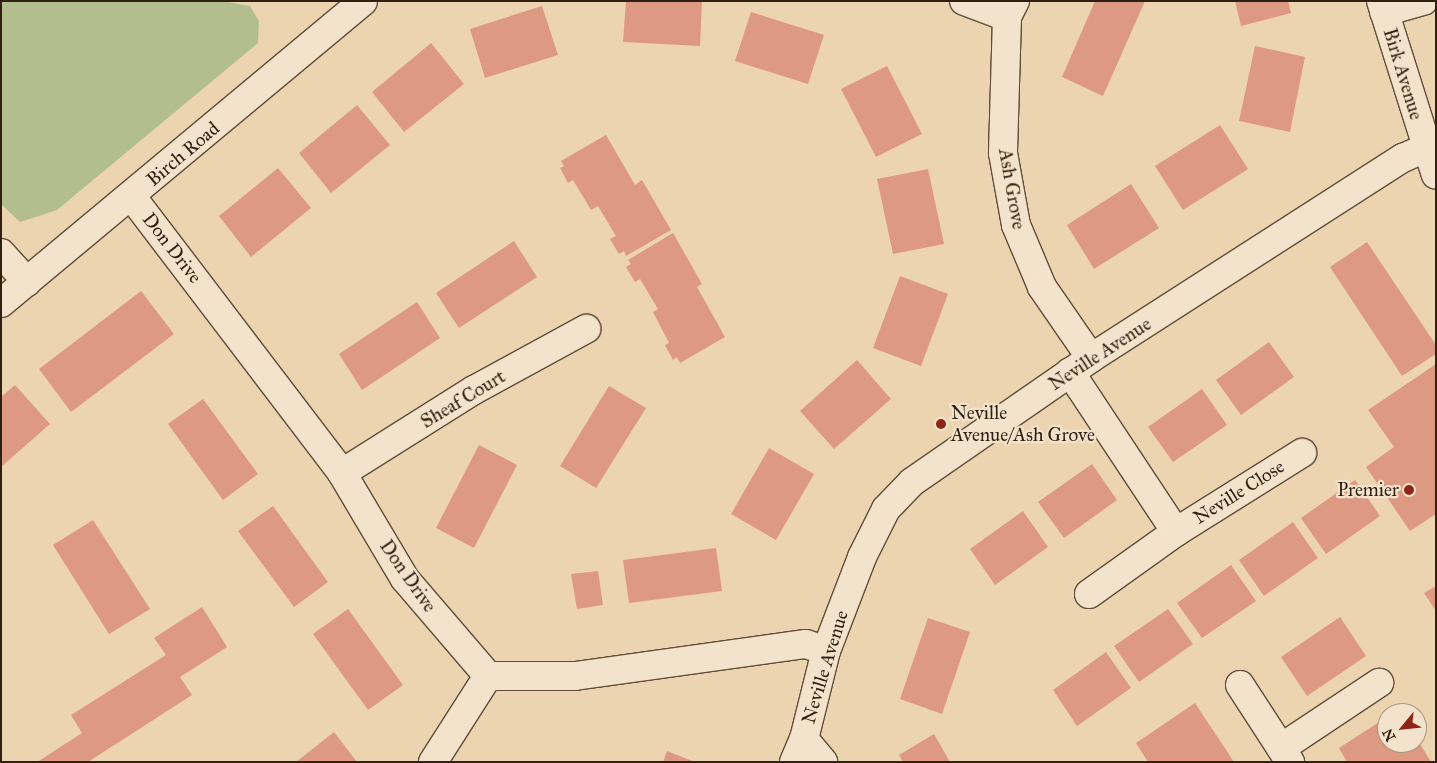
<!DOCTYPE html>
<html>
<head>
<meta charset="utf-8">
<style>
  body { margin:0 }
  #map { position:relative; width:1437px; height:763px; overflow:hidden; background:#edd4b0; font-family:"IM FELL Great Primer",serif }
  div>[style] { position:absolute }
  .green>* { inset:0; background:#b3be8f }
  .building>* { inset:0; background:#dd9981 }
  .roads { filter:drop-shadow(1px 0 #5f4d39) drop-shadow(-1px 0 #5f4d39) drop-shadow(0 1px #5f4d39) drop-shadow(0 -1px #5f4d39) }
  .minor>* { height:28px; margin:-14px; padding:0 14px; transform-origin:14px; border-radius:14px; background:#f3e3cc }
  .dots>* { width:14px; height:14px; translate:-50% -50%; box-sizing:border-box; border:2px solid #f3e3cc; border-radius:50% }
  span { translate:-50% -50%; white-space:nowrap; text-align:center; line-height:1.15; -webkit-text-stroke:4.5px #f3e3cc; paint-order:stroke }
  .street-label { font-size:19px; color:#302011 }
  .poi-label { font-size:19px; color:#302011 }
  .left { translate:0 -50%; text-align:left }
  .right { translate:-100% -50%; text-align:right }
  .frame { position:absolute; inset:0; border:2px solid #302011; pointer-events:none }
  .north { position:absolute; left:1377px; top:703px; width:50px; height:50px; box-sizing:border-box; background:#f3e3cc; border:1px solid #a59581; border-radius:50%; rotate:242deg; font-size:14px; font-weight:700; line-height:20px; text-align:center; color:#302011 }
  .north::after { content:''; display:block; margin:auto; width:18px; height:22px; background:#8f2418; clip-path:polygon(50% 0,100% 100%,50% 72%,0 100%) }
</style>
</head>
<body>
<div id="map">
  <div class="green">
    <i style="clip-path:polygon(1px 1px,222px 1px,250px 6px,259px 21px,258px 43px,57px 210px,20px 222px,1px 204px)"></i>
  </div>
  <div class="building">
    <i style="clip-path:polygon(626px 1px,702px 1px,700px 46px,623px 42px)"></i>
    <i style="clip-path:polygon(1095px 1px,1145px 1px,1103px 96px,1062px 77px)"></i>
    <i style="clip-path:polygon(1235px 1px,1288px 1px,1291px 13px,1241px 26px)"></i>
    <i style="clip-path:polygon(542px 6px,558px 55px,485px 78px,470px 29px)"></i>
    <i style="clip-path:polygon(751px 12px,824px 35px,808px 84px,735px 61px)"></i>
    <i style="clip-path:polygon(431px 43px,464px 84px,404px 132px,372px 92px)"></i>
    <i style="clip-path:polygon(1255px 46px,1305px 57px,1290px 132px,1239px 121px)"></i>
    <i style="clip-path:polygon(887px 66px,922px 134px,876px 157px,841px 89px)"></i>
    <i style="clip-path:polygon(357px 105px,390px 145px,331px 193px,299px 153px)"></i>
    <i style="clip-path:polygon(1220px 125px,1248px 169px,1183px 210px,1155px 166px)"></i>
    <i style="clip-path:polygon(606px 135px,635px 185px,642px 180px,671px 230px,626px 256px,624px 251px,619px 254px,610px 239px,616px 236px,598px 206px,591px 210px,573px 180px,568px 183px,560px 168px,564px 166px,561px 161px)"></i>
    <i style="clip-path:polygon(278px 168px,311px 208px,251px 257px,219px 216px)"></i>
    <i style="clip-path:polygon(928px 169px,944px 244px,893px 254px,877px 179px)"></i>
    <i style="clip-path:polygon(1131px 184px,1159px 228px,1094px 269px,1067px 225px)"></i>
    <i style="clip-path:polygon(673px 233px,702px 284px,697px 287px,725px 337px,680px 363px,677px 357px,673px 360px,665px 345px,669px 343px,653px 312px,658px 309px,640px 279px,635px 282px,626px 267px,631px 264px,628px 260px)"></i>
    <i style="clip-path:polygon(514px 241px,537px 277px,459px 328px,436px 293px)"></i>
    <i style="clip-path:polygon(1367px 242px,1436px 345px,1436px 354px,1402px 376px,1330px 267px)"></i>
    <i style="clip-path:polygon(900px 276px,948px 294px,921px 366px,873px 348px)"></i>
    <i style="clip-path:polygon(141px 291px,174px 334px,71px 412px,39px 369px)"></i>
    <i style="clip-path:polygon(417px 302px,440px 338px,362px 390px,339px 354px)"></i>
    <i style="clip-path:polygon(1269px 342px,1294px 377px,1241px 415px,1216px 380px)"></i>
    <i style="clip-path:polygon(857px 360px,891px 399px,834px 449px,800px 411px)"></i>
    <i style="clip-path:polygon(1436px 364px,1436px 514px,1410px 531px,1366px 467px,1394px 447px,1368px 410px)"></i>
    <i style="clip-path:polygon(15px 385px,50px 424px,1px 467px,1px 397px)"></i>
    <i style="clip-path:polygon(609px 386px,646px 408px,596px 488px,560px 466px)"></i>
    <i style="clip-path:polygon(1202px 389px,1227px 425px,1173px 462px,1148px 427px)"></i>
    <i style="clip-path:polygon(203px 399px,258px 474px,223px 500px,168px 424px)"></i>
    <i style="clip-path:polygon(479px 445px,517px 465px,474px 548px,436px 528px)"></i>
    <i style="clip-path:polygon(769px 448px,814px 474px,776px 540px,731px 514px)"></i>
    <i style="clip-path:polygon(1092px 464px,1117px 500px,1064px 538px,1038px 502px)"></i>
    <i style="clip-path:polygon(1355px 480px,1380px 516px,1326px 554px,1301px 518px)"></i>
    <i style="clip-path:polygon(273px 506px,328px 582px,294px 607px,238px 531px)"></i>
    <i style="clip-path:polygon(1023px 511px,1048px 547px,995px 585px,970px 549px)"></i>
    <i style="clip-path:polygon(93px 520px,150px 609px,109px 634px,53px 545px)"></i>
    <i style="clip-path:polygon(1293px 522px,1318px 558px,1264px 596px,1239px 560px)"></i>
    <i style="clip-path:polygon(716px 548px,722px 591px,629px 603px,623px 560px)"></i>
    <i style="clip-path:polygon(1231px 565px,1256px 601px,1202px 638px,1177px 603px)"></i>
    <i style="clip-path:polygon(598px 571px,603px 605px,577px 609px,571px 574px)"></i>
    <i style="clip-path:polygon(1436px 586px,1436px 611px,1424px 593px)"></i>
    <i style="clip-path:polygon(202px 607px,227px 647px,180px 677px,192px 695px,88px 762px,37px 762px,82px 733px,71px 715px,166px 655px,154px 638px)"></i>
    <i style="clip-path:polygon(348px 609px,403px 685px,368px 710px,313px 634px)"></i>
    <i style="clip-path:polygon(1168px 609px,1193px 644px,1139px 682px,1114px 646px)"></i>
    <i style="clip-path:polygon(1340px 617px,1366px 656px,1307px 696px,1281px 657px)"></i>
    <i style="clip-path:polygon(928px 618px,970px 632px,942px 714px,900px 699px)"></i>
    <i style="clip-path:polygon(1106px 652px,1131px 688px,1077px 726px,1053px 690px)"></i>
    <i style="clip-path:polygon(1195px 703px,1234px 762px,1148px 762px,1136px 743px)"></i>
    <i style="clip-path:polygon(1387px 717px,1387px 743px,1417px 743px,1417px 739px,1431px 762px,1347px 762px,1339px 748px)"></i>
    <i style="clip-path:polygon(334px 732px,357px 762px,296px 762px)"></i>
    <i style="clip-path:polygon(934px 734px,950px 762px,903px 762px,899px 755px)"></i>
    <i style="clip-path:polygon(667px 751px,695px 762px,663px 762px)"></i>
  </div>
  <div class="roads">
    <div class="minor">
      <i style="left:964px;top:1px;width:46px;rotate:20.4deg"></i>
      <i style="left:1015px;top:1px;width:18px;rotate:117deg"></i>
      <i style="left:1007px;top:17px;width:136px;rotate:91.7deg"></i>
      <i style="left:1003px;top:153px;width:73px;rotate:79.8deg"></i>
      <i style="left:1016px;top:225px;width:67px;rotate:67.2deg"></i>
      <i style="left:1042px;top:287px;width:86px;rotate:55.4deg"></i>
      <i style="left:1381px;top:1px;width:182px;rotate:72.5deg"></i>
      <i style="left:1384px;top:12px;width:41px;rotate:-15.8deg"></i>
      <i style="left:132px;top:197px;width:347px;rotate:52.7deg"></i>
      <i style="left:342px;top:473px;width:123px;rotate:59.3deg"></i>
      <i style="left:405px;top:579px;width:128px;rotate:49.4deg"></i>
      <i style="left:488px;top:676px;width:87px"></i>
      <i style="left:575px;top:676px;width:233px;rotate:-7.9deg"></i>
      <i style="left:806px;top:644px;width:21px;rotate:19deg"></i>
      <i style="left:1px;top:253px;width:39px;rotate:48deg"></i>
      <i style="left:1px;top:303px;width:471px;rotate:-39.8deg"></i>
      <i style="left:1070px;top:372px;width:192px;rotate:56.5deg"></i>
      <i style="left:342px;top:473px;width:156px;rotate:-32.2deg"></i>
      <i style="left:474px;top:390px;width:128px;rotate:-28.6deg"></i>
      <i style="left:1089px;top:594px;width:107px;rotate:-35.5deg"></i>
      <i style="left:1176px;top:532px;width:149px;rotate:-32.1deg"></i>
      <i style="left:1240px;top:685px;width:92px;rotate:57deg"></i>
      <i style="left:804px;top:739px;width:30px;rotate:50deg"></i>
      <i style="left:1281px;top:748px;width:118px;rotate:-33.6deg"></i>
      <i style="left:433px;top:762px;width:102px;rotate:-57.4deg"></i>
      <i style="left:794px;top:762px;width:25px;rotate:-67deg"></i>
      <i style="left:804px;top:739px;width:91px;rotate:-76deg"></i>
      <i style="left:826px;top:651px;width:101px;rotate:-69deg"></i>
      <i style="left:862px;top:557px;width:54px;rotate:-63.4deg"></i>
      <i style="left:886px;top:509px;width:37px;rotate:-46deg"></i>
      <i style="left:912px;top:482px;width:218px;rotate:-34.7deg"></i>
      <i style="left:1091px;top:358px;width:371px;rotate:-32.7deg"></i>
      <i style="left:1403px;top:158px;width:24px;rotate:-24deg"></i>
    </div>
  </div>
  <div class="dots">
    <i style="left:941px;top:424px;background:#8f2418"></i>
    <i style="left:1409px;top:490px;background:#8f2418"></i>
  </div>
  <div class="street-label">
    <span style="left:1403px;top:74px;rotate:73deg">Birk Avenue</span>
    <span style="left:183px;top:154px;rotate:-40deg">Birch Road</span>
    <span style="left:1012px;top:189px;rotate:80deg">Ash Grove</span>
    <span style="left:172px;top:248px;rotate:52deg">Don Drive</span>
    <span style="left:1100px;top:354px;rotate:-33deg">Neville Avenue</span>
    <span style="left:463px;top:399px;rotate:-31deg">Sheaf Court</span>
    <span style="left:1239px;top:492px;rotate:-32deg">Neville Close</span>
    <span style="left:408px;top:576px;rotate:55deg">Don Drive</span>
    <span style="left:825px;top:667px;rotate:-73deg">Neville Avenue</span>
  </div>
  <div class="poi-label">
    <span class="left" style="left:951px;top:424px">Neville<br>Avenue/Ash Grove</span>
    <span class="right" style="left:1399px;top:490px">Premier</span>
  </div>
  <div class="frame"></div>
  <div class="north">N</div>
</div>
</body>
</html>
